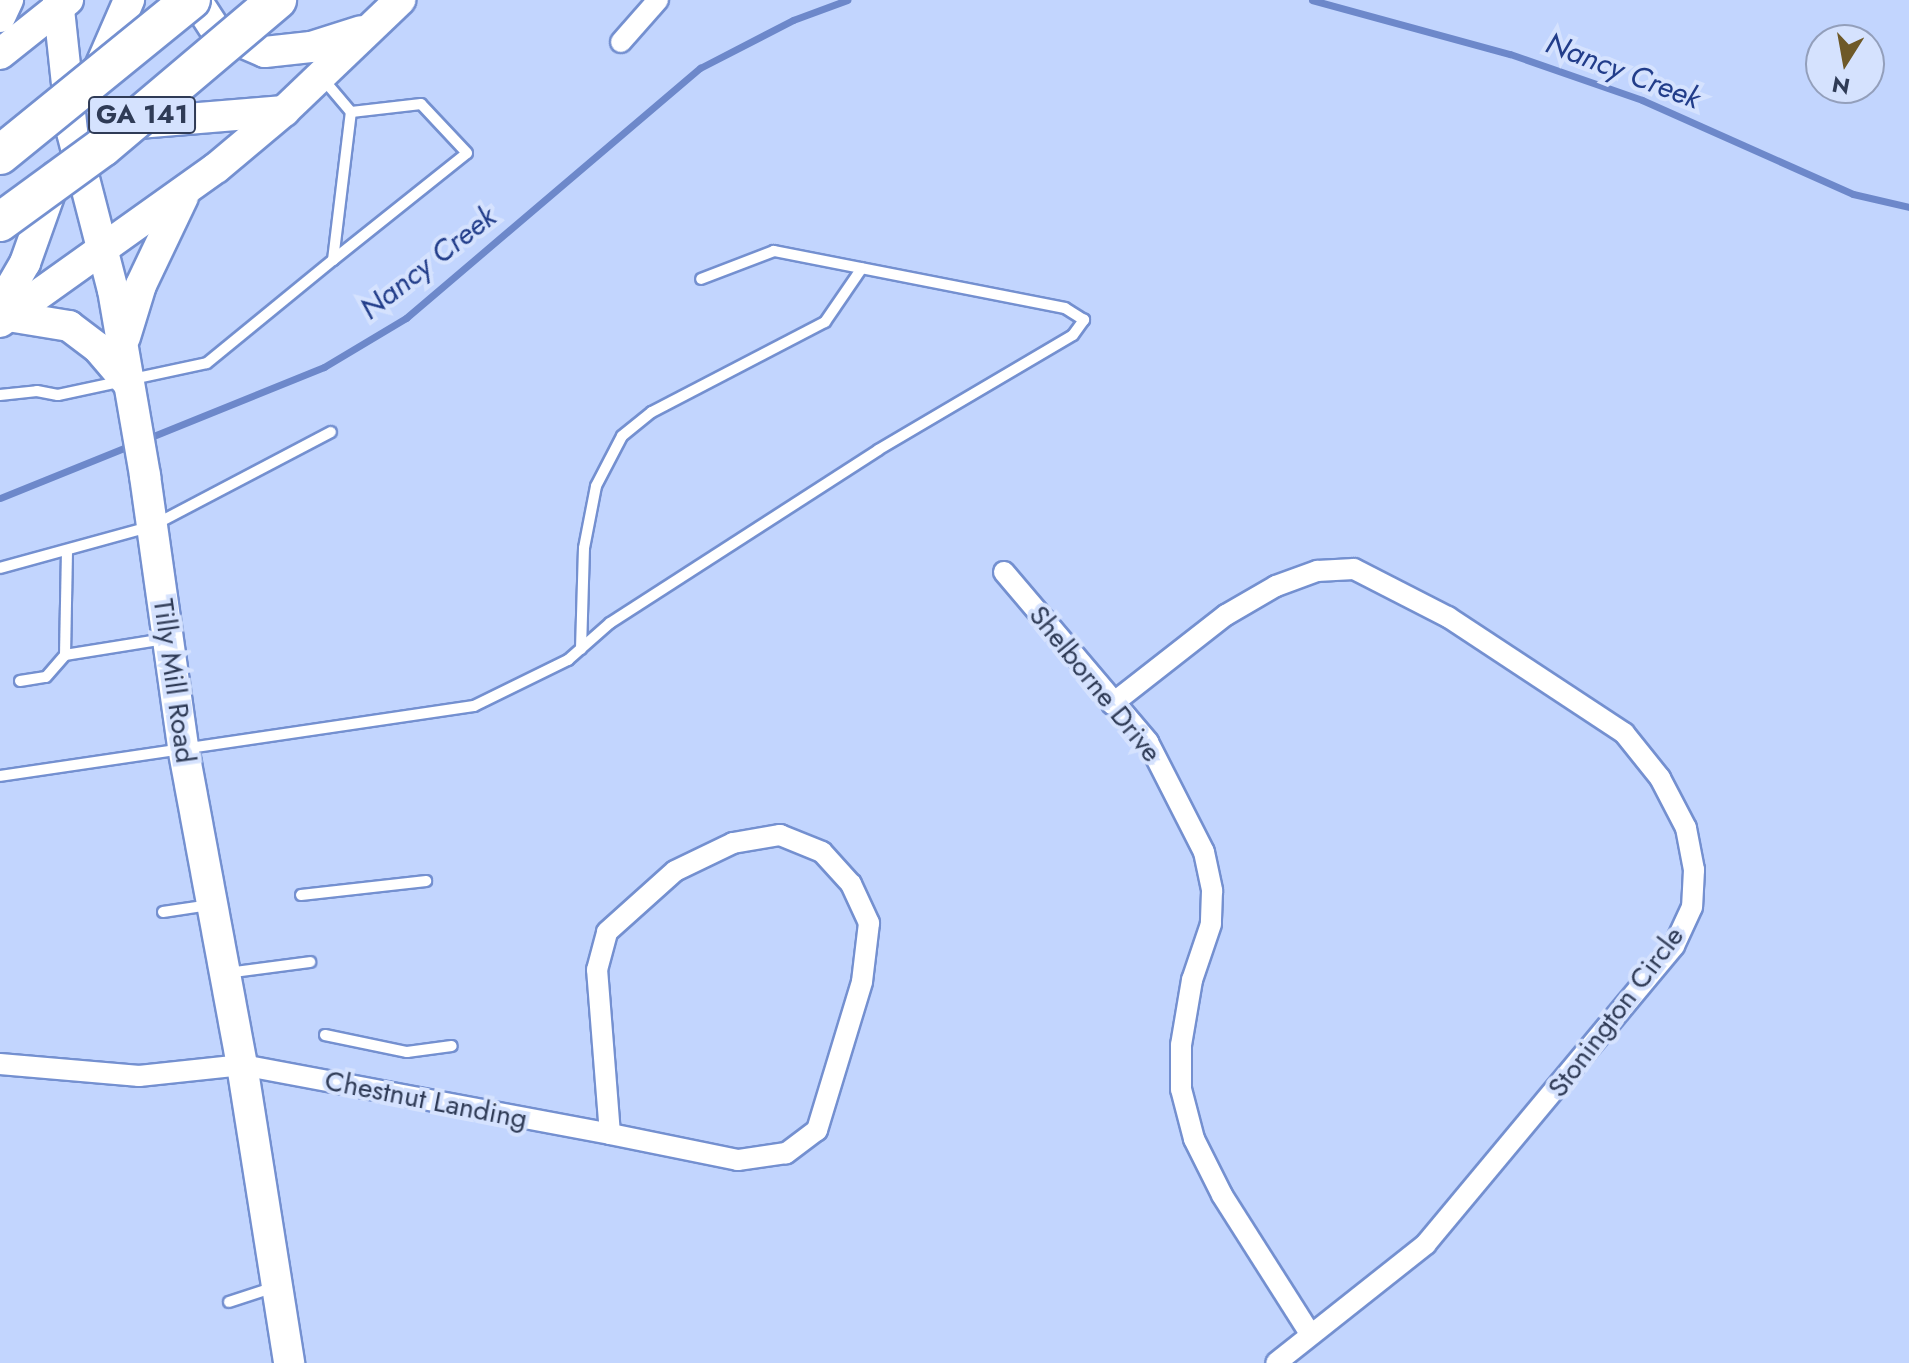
<!DOCTYPE html>
<html>
<head>
<meta charset="utf-8">
<style>
  body { margin:0 }
  #map { position:relative; width:1909px; height:1363px; overflow:hidden; background:#c2d5fe; font-family:Jost,sans-serif }
  div>[style] { position:absolute }
  .stream>* { height:7px; margin:-3.5px; padding:0 3.5px; transform-origin:3.5px; border-radius:3.5px; background:#6d88ca }
  .roads { filter:drop-shadow(2px 0 #7490d0) drop-shadow(-2px 0 #7490d0) drop-shadow(0 2px #7490d0) drop-shadow(0 -2px #7490d0) }
  .lane>* { height:10px; margin:-5px; padding:0 5px; transform-origin:5px; border-radius:5px; background:#fff }
  .street>* { height:20px; margin:-10px; padding:0 10px; transform-origin:10px; border-radius:10px; background:#fff }
  .secondary>* { height:30px; margin:-15px; padding:0 15px; transform-origin:15px; border-radius:15px; background:#fff }
  .bridges { filter:drop-shadow(2px 0 #7490d0) drop-shadow(-2px 0 #7490d0) drop-shadow(0 2px #7490d0) drop-shadow(0 -2px #7490d0) }
  .highway-bridge>* { height:38px; margin:-19px; padding:0 19px; transform-origin:19px; border-radius:19px; background:#fff }
  span { translate:-50% -50%; white-space:nowrap; text-align:center; line-height:1.15; -webkit-text-stroke:8px #d5e2fe; paint-order:stroke }
  .shield-label span { padding:2px 6px; background:#d5e2fe; border:2px solid; border-radius:6px; -webkit-text-stroke-width:0 }
  .shield-label { font-size:26px; color:#2f3b56; font-weight:700 }
  .street-label { font-size:28px; color:#2f3b56 }
  .water-label { font-size:30px; color:#223d8a; font-style:italic }
  .north { position:absolute; left:1805px; top:24px; width:80px; height:80px; box-sizing:border-box; background:#d5e2fe; border:2px solid #939fbb; border-radius:50%; rotate:191deg; font-size:22px; font-weight:700; line-height:32px; text-align:center; color:#2f3b56 }
  .north::after { content:''; display:block; margin:auto; width:28px; height:36px; background:#6e5928; clip-path:polygon(50% 0,100% 100%,50% 72%,0 100%) }
</style>
</head>
<body>
<div id="map">
  <div class="stream">
    <i style="left:1312px;top:0;width:205px;rotate:15.3deg"></i>
    <i style="left:1510px;top:54px;width:140px;rotate:19.2deg"></i>
    <i style="left:1642px;top:100px;width:231px;rotate:24deg"></i>
    <i style="left:1853px;top:194px;width:57px;rotate:13.1deg"></i>
    <i style="left:146px;top:439px;width:192px;rotate:-22deg"></i>
    <i style="left:324px;top:367px;width:96px;rotate:-30.9deg"></i>
    <i style="left:406px;top:318px;width:386px;rotate:-40.4deg"></i>
    <i style="left:700px;top:68px;width:105px;rotate:-27.3deg"></i>
    <i style="left:793px;top:20px;width:58px;rotate:-20.3deg"></i>
    <i style="left:0;top:498px;width:141px;rotate:-22deg"></i>
  </div>
  <div class="roads">
    <div class="lane">
      <i style="left:333px;top:260px;width:171px;rotate:-38.6deg"></i>
      <i style="left:467px;top:153px;width:67px;rotate:-133.2deg"></i>
      <i style="left:421px;top:104px;width:70px;rotate:173.5deg"></i>
      <i style="left:0;top:395px;width:37px;rotate:-6deg"></i>
      <i style="left:37px;top:391px;width:21px;rotate:11deg"></i>
      <i style="left:58px;top:395px;width:152px;rotate:-12.1deg"></i>
      <i style="left:207px;top:363px;width:163px;rotate:-39.3deg"></i>
      <i style="left:333px;top:260px;width:149px;rotate:-83.1deg"></i>
      <i style="left:351px;top:112px;width:42px;rotate:-130.2deg"></i>
      <i style="left:0;top:568px;width:158px;rotate:-15.4deg"></i>
      <i style="left:152px;top:526px;width:202px;rotate:-27.7deg"></i>
      <i style="left:581px;top:649px;width:101px;rotate:-88.3deg"></i>
      <i style="left:584px;top:548px;width:63px;rotate:-79deg"></i>
      <i style="left:596px;top:486px;width:56px;rotate:-62.5deg"></i>
      <i style="left:622px;top:436px;width:38px;rotate:-39deg"></i>
      <i style="left:652px;top:412px;width:195px;rotate:-27.5deg"></i>
      <i style="left:825px;top:322px;width:65px;rotate:-55.6deg"></i>
      <i style="left:65px;top:655px;width:101px;rotate:-9.1deg"></i>
      <i style="left:20px;top:681px;width:26px;rotate:-9deg"></i>
      <i style="left:46px;top:677px;width:29px;rotate:-49deg"></i>
      <i style="left:65px;top:655px;width:104px;rotate:-88.9deg"></i>
      <i style="left:0;top:776px;width:479px;rotate:-8.4deg"></i>
      <i style="left:474px;top:706px;width:105px;rotate:-26.1deg"></i>
      <i style="left:568px;top:660px;width:56px;rotate:-41.4deg"></i>
      <i style="left:610px;top:623px;width:319px;rotate:-32.8deg"></i>
      <i style="left:878px;top:450px;width:226px;rotate:-30.5deg"></i>
      <i style="left:1073px;top:335px;width:19px;rotate:-54deg"></i>
      <i style="left:1084px;top:320px;width:22px;rotate:-148deg"></i>
      <i style="left:1065px;top:308px;width:297px;rotate:-168.9deg"></i>
      <i style="left:774px;top:251px;width:78px;rotate:159deg"></i>
      <i style="left:301px;top:895px;width:126px;rotate:-6.4deg"></i>
      <i style="left:163px;top:912px;width:48px;rotate:-8.5deg"></i>
      <i style="left:227px;top:973px;width:84px;rotate:-7.5deg"></i>
      <i style="left:325px;top:1035px;width:84px;rotate:11.7deg"></i>
      <i style="left:407px;top:1052px;width:45px;rotate:-7.6deg"></i>
      <i style="left:229px;top:1302px;width:48px;rotate:-18.1deg"></i>
    </div>
    <div class="street">
      <i style="left:621px;top:42px;width:56px;rotate:-48.6deg"></i>
      <i style="left:1004px;top:572px;width:223px;rotate:49.7deg"></i>
      <i style="left:1148px;top:742px;width:123px;rotate:63deg"></i>
      <i style="left:1204px;top:852px;width:40px;rotate:78deg"></i>
      <i style="left:1212px;top:891px;width:33px;rotate:92deg"></i>
      <i style="left:1211px;top:924px;width:59px;rotate:108.7deg"></i>
      <i style="left:1192px;top:980px;width:66px;rotate:99.6deg"></i>
      <i style="left:1181px;top:1045px;width:44px;rotate:90deg"></i>
      <i style="left:1181px;top:1089px;width:52px;rotate:75.4deg"></i>
      <i style="left:1194px;top:1139px;width:63px;rotate:63.4deg"></i>
      <i style="left:1222px;top:1195px;width:162px;rotate:57.6deg"></i>
      <i style="left:1112px;top:704px;width:145px;rotate:-38deg"></i>
      <i style="left:1226px;top:615px;width:58px;rotate:-30.1deg"></i>
      <i style="left:1276px;top:586px;width:44px;rotate:-20.1deg"></i>
      <i style="left:1317px;top:571px;width:37px;rotate:-3deg"></i>
      <i style="left:1354px;top:569px;width:106px;rotate:27.1deg"></i>
      <i style="left:1448px;top:617px;width:211px;rotate:33.4deg"></i>
      <i style="left:1624px;top:733px;width:58px;rotate:51.3deg"></i>
      <i style="left:1660px;top:778px;width:56px;rotate:62.5deg"></i>
      <i style="left:1686px;top:828px;width:43px;rotate:79.2deg"></i>
      <i style="left:1694px;top:870px;width:37px;rotate:93deg"></i>
      <i style="left:1692px;top:907px;width:43px;rotate:114.8deg"></i>
      <i style="left:1674px;top:946px;width:388px;rotate:129.8deg"></i>
      <i style="left:1426px;top:1244px;width:191px;rotate:141.6deg"></i>
      <i style="left:780px;top:835px;width:45px;rotate:22deg"></i>
      <i style="left:822px;top:852px;width:43px;rotate:47.8deg"></i>
      <i style="left:851px;top:884px;width:43px;rotate:65.2deg"></i>
      <i style="left:869px;top:923px;width:59px;rotate:96.8deg"></i>
      <i style="left:862px;top:982px;width:155px;rotate:106.9deg"></i>
      <i style="left:817px;top:1130px;width:39px;rotate:143deg"></i>
      <i style="left:786px;top:1153px;width:49px;rotate:171.7deg"></i>
      <i style="left:738px;top:1160px;width:131px;rotate:-168.5deg"></i>
      <i style="left:610px;top:1134px;width:165px;rotate:-94.5deg"></i>
      <i style="left:597px;top:970px;width:39px;rotate:-75deg"></i>
      <i style="left:607px;top:932px;width:91px;rotate:-41.9deg"></i>
      <i style="left:675px;top:871px;width:64px;rotate:-25.8deg"></i>
      <i style="left:733px;top:843px;width:48px;rotate:-9.7deg"></i>
      <i style="left:0;top:1064px;width:140px;rotate:4.9deg"></i>
      <i style="left:139px;top:1076px;width:104px;rotate:-6.1deg"></i>
      <i style="left:242px;top:1065px;width:374px;rotate:10.6deg"></i>
    </div>
    <div class="secondary">
      <i style="left:58px;top:0;width:133px;rotate:83.9deg"></i>
      <i style="left:72px;top:132px;width:163px;rotate:75.5deg"></i>
      <i style="left:113px;top:290px;width:189px;rotate:80.2deg"></i>
      <i style="left:145px;top:476px;width:274px;rotate:82deg"></i>
      <i style="left:183px;top:747px;width:323px;rotate:79.5deg"></i>
      <i style="left:242px;top:1065px;width:302px;rotate:81deg"></i>
      <i style="left:196px;top:0;width:37px;rotate:57deg"></i>
      <i style="left:216px;top:31px;width:53px;rotate:23.2deg"></i>
      <i style="left:265px;top:52px;width:46px;rotate:-6.2deg"></i>
      <i style="left:311px;top:47px;width:52px;rotate:-17.7deg"></i>
      <i style="left:0;top:17px;width:19px;rotate:-65deg"></i>
      <i style="left:0;top:54px;width:87px;rotate:-38.5deg"></i>
      <i style="left:96px;top:76px;width:83px;rotate:-66.5deg"></i>
      <i style="left:126px;top:124px;width:159px;rotate:-4.7deg"></i>
      <i style="left:0;top:306px;width:50px;rotate:-59.8deg"></i>
      <i style="left:25px;top:263px;width:92px;rotate:-70.4deg"></i>
      <i style="left:8px;top:316px;width:62px;rotate:9.3deg"></i>
      <i style="left:69px;top:326px;width:36px;rotate:37deg"></i>
      <i style="left:98px;top:348px;width:45px;rotate:49.5deg"></i>
      <i style="left:0;top:322px;width:265px;rotate:-35.5deg"></i>
      <i style="left:216px;top:168px;width:89px;rotate:-40deg"></i>
      <i style="left:284px;top:111px;width:161px;rotate:-43.7deg"></i>
      <i style="left:125px;top:337px;width:54px;rotate:-72.9deg"></i>
      <i style="left:141px;top:285px;width:98px;rotate:-64.5deg"></i>
    </div>
  </div>
  <div class="bridges">
    <div class="highway-bridge">
      <i style="left:0;top:155px;width:246px;rotate:-39.1deg"></i>
      <i style="left:0;top:222px;width:127px;rotate:-36.1deg"></i>
      <i style="left:103px;top:147px;width:228px;rotate:-40.2deg"></i>
    </div>
  </div>
  <div class="shield-label">
    <span style="left:142px;top:115px">GA 141</span>
  </div>
  <div class="street-label">
    <span style="left:174px;top:681px;rotate:82deg">Tilly Mill Road</span>
    <span style="left:1095px;top:684px;rotate:51deg">Shelborne Drive</span>
    <span style="left:1616px;top:1012px;rotate:-53deg">Stonington Circle</span>
    <span style="left:426px;top:1100px;rotate:11deg">Chestnut Landing</span>
  </div>
  <div class="water-label">
    <span style="left:1623px;top:71px;rotate:21deg">Nancy Creek</span>
    <span style="left:428px;top:263px;rotate:-38deg">Nancy Creek</span>
  </div>
  <div class="north">N</div>
</div>
</body>
</html>
